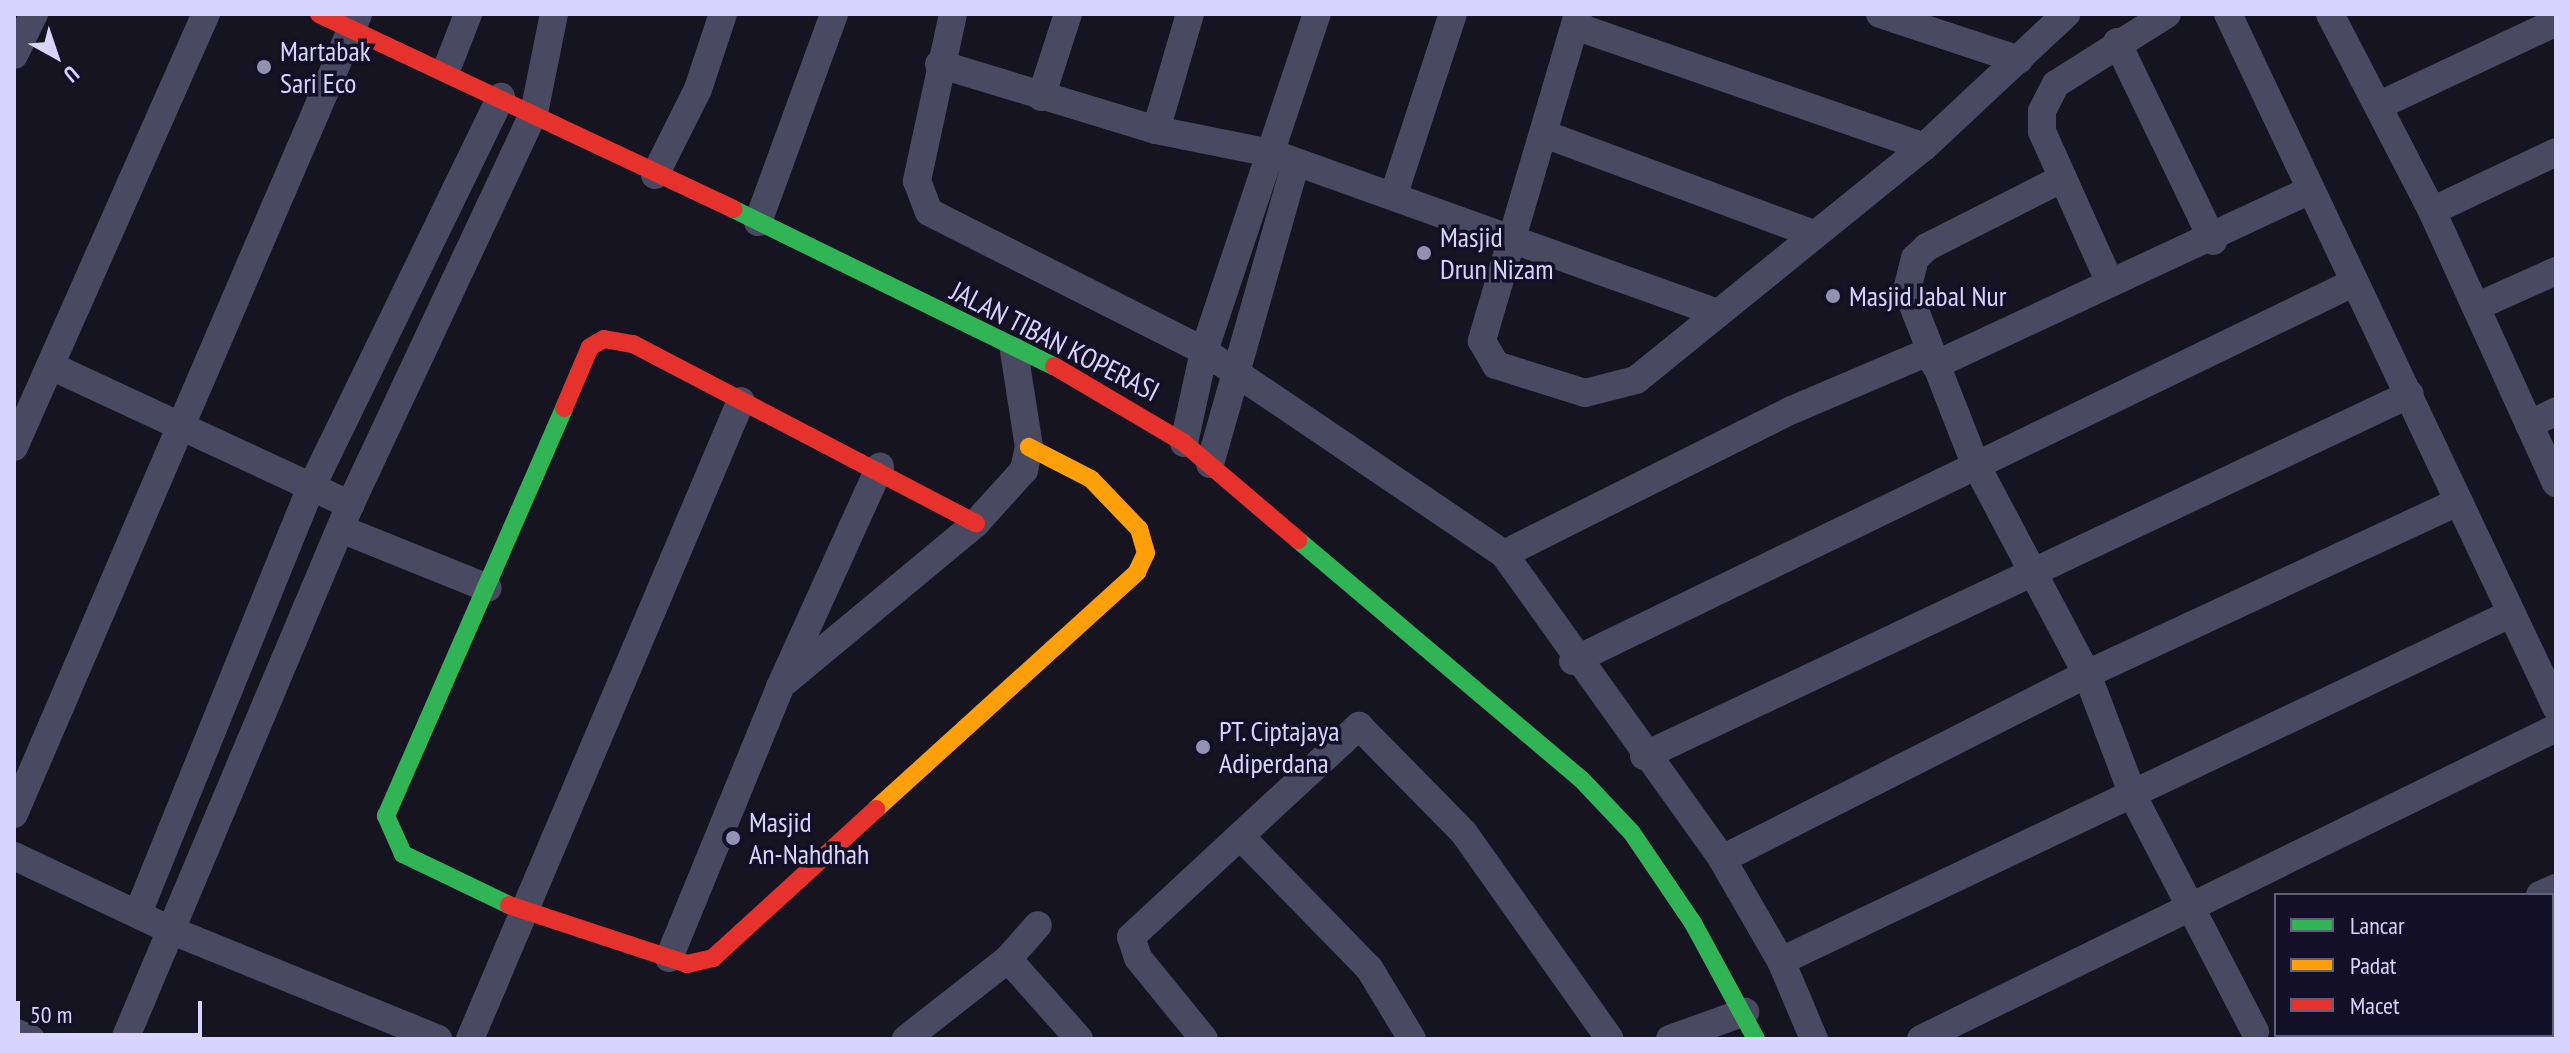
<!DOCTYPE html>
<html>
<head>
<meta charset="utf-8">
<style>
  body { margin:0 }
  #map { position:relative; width:2570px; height:1053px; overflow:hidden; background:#161421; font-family:"PT Sans Narrow",sans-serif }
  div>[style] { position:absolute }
  .street>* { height:28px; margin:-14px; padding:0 14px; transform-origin:14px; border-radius:14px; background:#4a4962 }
  .fast>* { height:18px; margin:-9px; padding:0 9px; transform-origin:9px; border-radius:9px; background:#30b455 }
  .slow>* { height:18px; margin:-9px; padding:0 9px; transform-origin:9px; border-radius:9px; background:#ff9f0a }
  .jam>* { height:18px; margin:-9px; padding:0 9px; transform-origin:9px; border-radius:9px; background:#e5322d }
  .dots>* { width:22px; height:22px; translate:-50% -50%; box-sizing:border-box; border:4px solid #130f26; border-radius:50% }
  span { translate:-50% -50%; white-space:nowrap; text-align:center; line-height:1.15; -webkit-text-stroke:7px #130f26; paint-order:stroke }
  .poi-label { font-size:28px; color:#d9d4ff }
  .left { translate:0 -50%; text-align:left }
  .street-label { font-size:28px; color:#d9d4ff }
  .frame { position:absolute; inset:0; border:16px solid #d9d4ff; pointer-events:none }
  .legend { position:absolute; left:2274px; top:893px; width:280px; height:144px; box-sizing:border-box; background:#130f26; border:2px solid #625e7d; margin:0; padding:10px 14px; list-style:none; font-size:24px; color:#d9d4ff }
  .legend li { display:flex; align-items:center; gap:16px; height:40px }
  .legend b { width:40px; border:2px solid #625e7d }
  .north { position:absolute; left:16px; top:16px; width:80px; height:80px; -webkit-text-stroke:6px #130f26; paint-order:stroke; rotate:140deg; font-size:22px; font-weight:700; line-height:32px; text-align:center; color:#d9d4ff }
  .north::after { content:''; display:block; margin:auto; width:28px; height:36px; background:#d9d4ff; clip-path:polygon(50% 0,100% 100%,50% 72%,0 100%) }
  .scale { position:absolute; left:16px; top:1001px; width:186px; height:36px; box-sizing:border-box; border:4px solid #d9d4ff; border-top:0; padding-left:10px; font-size:24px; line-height:28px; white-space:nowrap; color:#d9d4ff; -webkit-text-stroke:6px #130f26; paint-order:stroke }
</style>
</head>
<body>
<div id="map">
  <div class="street">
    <i style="left:953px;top:14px;width:171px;rotate:102.2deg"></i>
    <i style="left:917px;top:181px;width:33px;rotate:69deg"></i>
    <i style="left:929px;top:212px;width:308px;rotate:26.8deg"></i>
    <i style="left:1204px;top:351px;width:362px;rotate:34.1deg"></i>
    <i style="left:1504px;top:554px;width:375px;rotate:54.4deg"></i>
    <i style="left:1722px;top:859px;width:118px;rotate:60deg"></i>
    <i style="left:1781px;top:961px;width:85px;rotate:67.1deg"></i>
    <i style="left:1578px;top:14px;width:341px;rotate:106.4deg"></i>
    <i style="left:1482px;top:341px;width:28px;rotate:60deg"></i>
    <i style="left:1496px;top:365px;width:93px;rotate:17.5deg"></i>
    <i style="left:1585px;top:393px;width:53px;rotate:-14.3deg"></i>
    <i style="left:1636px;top:380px;width:370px;rotate:-39deg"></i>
    <i style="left:1924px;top:147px;width:195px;rotate:-43.1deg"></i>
    <i style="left:1880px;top:14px;width:146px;rotate:18.3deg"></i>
    <i style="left:2228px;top:14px;width:767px;rotate:64.67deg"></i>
    <i style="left:2330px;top:14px;width:222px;rotate:62.6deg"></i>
    <i style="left:2432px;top:211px;width:299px;rotate:65.5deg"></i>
    <i style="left:1575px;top:26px;width:369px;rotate:19.1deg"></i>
    <i style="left:2117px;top:42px;width:221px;rotate:64.2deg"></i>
    <i style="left:14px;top:55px;width:46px;rotate:-64deg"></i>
    <i style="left:939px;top:64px;width:227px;rotate:16.9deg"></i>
    <i style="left:1156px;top:130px;width:117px;rotate:11.3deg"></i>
    <i style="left:1271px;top:153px;width:469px;rotate:19.7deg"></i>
    <i style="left:447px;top:68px;width:58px;rotate:-68.7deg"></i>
    <i style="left:1041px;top:97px;width:87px;rotate:-72deg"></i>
    <i style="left:2380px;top:105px;width:195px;rotate:-25.2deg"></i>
    <i style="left:1156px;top:130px;width:121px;rotate:-73.7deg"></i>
    <i style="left:1547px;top:135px;width:281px;rotate:20.4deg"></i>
    <i style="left:655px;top:175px;width:96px;rotate:-63.4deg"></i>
    <i style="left:698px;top:89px;width:79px;rotate:-71.6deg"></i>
    <i style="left:2063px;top:178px;width:153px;rotate:153.1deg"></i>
    <i style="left:1927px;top:247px;width:16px;rotate:137deg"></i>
    <i style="left:1915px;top:258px;width:33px;rotate:104deg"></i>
    <i style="left:1907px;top:290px;width:184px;rotate:68.6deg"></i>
    <i style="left:1974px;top:461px;width:241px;rotate:62.1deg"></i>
    <i style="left:2087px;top:674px;width:133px;rotate:69.2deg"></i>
    <i style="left:2134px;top:798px;width:263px;rotate:62.6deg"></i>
    <i style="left:1394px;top:194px;width:189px;rotate:-71.9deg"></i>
    <i style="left:2432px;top:211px;width:137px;rotate:-25.4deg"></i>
    <i style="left:758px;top:222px;width:221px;rotate:-69.9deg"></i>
    <i style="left:2110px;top:283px;width:166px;rotate:-114.2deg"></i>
    <i style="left:2042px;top:132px;width:21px;rotate:-90deg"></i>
    <i style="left:2042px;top:111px;width:30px;rotate:-63deg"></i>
    <i style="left:2056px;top:84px;width:131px;rotate:-32.2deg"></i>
    <i style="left:2478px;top:306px;width:85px;rotate:-24.2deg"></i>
    <i style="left:1935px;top:365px;width:412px;rotate:-25deg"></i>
    <i style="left:51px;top:366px;width:330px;rotate:24.9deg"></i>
    <i style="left:2529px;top:425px;width:30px;rotate:-27deg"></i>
    <i style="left:1184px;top:443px;width:94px;rotate:-77.7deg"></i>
    <i style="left:1204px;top:351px;width:355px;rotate:-71.5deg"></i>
    <i style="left:14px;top:447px;width:474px;rotate:-66.1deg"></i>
    <i style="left:1210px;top:464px;width:313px;rotate:-74.1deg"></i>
    <i style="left:341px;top:529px;width:158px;rotate:21.9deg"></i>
    <i style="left:1504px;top:554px;width:322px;rotate:-26.6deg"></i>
    <i style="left:1792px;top:410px;width:150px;rotate:-23.1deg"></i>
    <i style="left:1573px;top:661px;width:867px;rotate:-25.86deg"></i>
    <i style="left:786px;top:681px;width:247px;rotate:-39.7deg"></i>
    <i style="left:976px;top:523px;width:72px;rotate:-47.8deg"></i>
    <i style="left:1024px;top:470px;width:24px;rotate:-78deg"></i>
    <i style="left:1029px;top:447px;width:97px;rotate:-98.9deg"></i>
    <i style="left:1644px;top:756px;width:847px;rotate:-25.29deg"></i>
    <i style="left:14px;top:814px;width:871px;rotate:-66.73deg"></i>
    <i style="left:1240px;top:836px;width:185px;rotate:45.7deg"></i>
    <i style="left:1369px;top:968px;width:83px;rotate:58.8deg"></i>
    <i style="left:14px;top:856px;width:178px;rotate:25.3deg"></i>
    <i style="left:175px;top:932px;width:284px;rotate:22.1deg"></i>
    <i style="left:1722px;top:859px;width:409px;rotate:-26.9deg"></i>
    <i style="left:2087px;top:674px;width:408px;rotate:-24.9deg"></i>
    <i style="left:2540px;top:895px;width:17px;rotate:-24deg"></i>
    <i style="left:138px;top:913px;width:459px;rotate:-67.9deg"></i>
    <i style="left:311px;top:488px;width:435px;rotate:-64.1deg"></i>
    <i style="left:669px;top:958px;width:293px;rotate:-67.7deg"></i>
    <i style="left:780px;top:687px;width:242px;rotate:-65.6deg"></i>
    <i style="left:1008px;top:959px;width:107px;rotate:48.4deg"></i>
    <i style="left:1781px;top:961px;width:807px;rotate:-25.45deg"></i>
    <i style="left:14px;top:1032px;width:18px;rotate:22deg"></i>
    <i style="left:2296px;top:1035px;width:4px;rotate:63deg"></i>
    <i style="left:2508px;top:1035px;width:4px;rotate:63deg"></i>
    <i style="left:125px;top:1039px;width:579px;rotate:-67.15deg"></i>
    <i style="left:350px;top:505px;width:433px;rotate:-64.9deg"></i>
    <i style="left:534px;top:113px;width:101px;rotate:-78.6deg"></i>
    <i style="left:470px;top:1039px;width:693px;rotate:-66.99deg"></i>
    <i style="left:906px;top:1039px;width:130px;rotate:-38.1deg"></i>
    <i style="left:1008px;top:959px;width:45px;rotate:-48.6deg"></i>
    <i style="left:1204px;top:1039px;width:104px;rotate:-129.2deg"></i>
    <i style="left:1138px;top:958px;width:22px;rotate:-108deg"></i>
    <i style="left:1131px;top:937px;width:311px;rotate:-42.8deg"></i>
    <i style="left:1359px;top:726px;width:150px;rotate:45.5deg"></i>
    <i style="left:1464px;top:833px;width:252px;rotate:54.7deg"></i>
    <i style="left:1670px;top:1039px;width:80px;rotate:-19.8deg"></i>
    <i style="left:1921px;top:1039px;width:707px;rotate:-26.09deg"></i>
  </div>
  <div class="fast">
    <i style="left:733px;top:209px;width:357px;rotate:26.1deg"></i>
    <i style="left:1298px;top:540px;width:370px;rotate:40.2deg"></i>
    <i style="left:1581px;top:779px;width:74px;rotate:46.6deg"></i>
    <i style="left:1632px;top:833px;width:109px;rotate:55.9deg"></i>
    <i style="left:1693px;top:923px;width:132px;rotate:61.5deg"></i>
    <i style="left:509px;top:905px;width:118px;rotate:-154.3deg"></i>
    <i style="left:403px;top:854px;width:42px;rotate:-114.1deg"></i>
    <i style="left:386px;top:816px;width:445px;rotate:-66.4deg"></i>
  </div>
  <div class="slow">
    <i style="left:876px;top:809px;width:353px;rotate:-42.2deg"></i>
    <i style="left:1137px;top:572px;width:21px;rotate:-65deg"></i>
    <i style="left:1146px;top:553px;width:25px;rotate:-106deg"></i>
    <i style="left:1139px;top:529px;width:69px;rotate:-133.8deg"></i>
    <i style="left:1091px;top:479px;width:70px;rotate:-152.7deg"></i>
  </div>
  <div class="jam">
    <i style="left:319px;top:14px;width:458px;rotate:25.2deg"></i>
    <i style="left:1054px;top:366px;width:151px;rotate:30.6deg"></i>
    <i style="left:1184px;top:443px;width:150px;rotate:40.4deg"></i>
    <i style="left:564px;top:408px;width:66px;rotate:-66.9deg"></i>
    <i style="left:590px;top:347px;width:16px;rotate:-30deg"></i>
    <i style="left:604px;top:339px;width:29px;rotate:10deg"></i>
    <i style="left:633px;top:344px;width:387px;rotate:27.6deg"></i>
    <i style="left:509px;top:905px;width:188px;rotate:18.3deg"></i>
    <i style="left:687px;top:964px;width:27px;rotate:-13deg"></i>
    <i style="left:713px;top:958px;width:221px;rotate:-42.4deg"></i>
  </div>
  <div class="dots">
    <i style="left:264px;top:67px;background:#9591b1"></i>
    <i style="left:1424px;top:253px;background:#9591b1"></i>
    <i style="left:1833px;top:296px;background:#9591b1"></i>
    <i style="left:1203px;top:747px;background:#9591b1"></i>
    <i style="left:733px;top:838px;background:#9591b1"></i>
  </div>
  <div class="poi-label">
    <span class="left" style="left:280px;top:67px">Martabak<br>Sari Eco</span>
    <span class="left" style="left:1440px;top:253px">Masjid<br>Drun Nizam</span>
    <span class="left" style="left:1849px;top:296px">Masjid Jabal Nur</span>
    <span class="left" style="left:1219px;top:747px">PT. Ciptajaya<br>Adiperdana</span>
    <span class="left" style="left:749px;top:838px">Masjid<br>An-Nahdhah</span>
  </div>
  <div class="street-label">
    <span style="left:1055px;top:341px;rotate:27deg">JALAN TIBAN KOPERASI</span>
  </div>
  <div class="frame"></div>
  <ul class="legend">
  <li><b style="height:10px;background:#30b455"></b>Lancar</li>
  <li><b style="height:10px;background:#ff9f0a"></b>Padat</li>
  <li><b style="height:10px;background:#e5322d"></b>Macet</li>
  </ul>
  <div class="north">U</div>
  <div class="scale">50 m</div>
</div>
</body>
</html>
